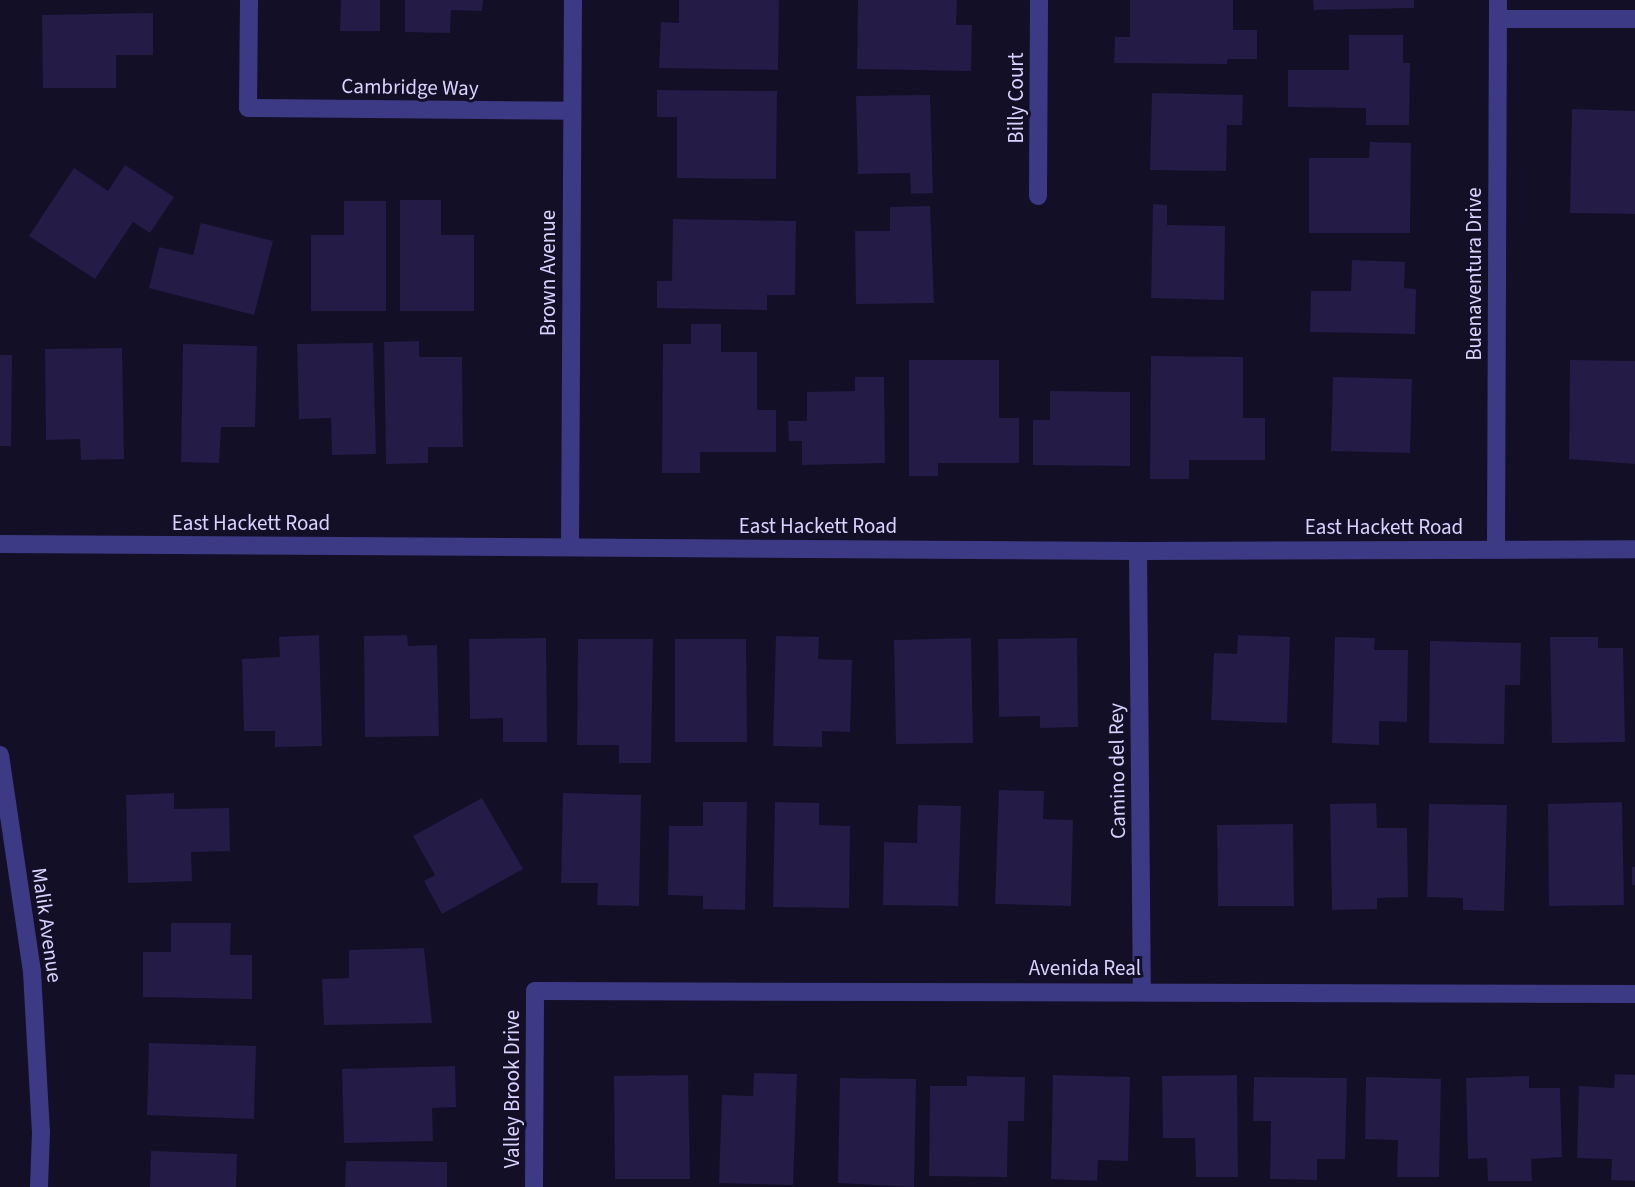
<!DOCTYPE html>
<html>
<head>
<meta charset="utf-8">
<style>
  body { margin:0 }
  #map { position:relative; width:1635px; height:1187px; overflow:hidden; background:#130f26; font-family:"Source Sans 3",sans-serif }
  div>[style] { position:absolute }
  .building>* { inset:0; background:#241b47 }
  .minor>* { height:18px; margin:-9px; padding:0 9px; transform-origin:9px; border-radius:9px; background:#3d3a85 }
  span { translate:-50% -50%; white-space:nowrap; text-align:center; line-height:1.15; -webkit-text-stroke:6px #130f26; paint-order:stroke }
  .street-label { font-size:21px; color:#d9d4ff }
</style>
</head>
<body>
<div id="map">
  <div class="building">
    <i style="clip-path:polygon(341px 0,380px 0,380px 31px,340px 31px)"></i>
    <i style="clip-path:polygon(405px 0,483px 0,482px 11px,451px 10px,450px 33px,405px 32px)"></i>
    <i style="clip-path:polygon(679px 0,779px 0,778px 70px,659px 68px,661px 22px,679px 23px)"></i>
    <i style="clip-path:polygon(858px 0,957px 0,956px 25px,972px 25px,971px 71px,857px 69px)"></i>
    <i style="clip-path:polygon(1130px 0,1233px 0,1233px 30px,1257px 30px,1257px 59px,1227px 59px,1227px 64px,1114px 63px,1115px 37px,1130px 37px)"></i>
    <i style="clip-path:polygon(1313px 0,1414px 0,1414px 8px,1314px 10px)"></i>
    <i style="clip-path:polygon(153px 13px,153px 55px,116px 55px,116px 88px,43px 88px,42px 15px)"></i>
    <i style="clip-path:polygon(1349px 35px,1403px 35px,1403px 63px,1410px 63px,1409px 125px,1366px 125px,1366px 108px,1288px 107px,1288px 70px,1349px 70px)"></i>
    <i style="clip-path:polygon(657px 90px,777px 91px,776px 179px,677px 178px,677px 117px,657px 117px)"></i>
    <i style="clip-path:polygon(1152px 93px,1243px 95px,1242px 125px,1227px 125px,1226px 171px,1150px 170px)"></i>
    <i style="clip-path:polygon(930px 95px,933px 193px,911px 194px,910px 173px,858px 174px,856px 96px)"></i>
    <i style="clip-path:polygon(1572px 109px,1635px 111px,1635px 214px,1570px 213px)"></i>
    <i style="clip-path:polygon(1370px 142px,1411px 143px,1410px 233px,1309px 233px,1309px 158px,1369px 158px)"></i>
    <i style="clip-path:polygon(125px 165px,174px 197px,150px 233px,133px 222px,95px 279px,29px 236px,74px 168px,108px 191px)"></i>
    <i style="clip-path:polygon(400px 200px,441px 200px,441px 235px,474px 235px,474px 311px,400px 311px)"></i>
    <i style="clip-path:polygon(344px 201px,386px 201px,386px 311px,311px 311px,311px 235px,344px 235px)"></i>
    <i style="clip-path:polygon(1153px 204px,1167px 205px,1167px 225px,1225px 226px,1224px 300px,1151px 298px)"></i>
    <i style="clip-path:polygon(930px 206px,934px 303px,856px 304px,855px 231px,890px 231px,890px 207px)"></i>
    <i style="clip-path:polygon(673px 219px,796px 221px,795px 295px,767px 295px,767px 310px,657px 308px,657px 281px,672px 281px)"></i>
    <i style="clip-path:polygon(201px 223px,273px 241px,254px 315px,149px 288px,159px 247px,193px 255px)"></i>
    <i style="clip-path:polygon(1352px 260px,1405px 262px,1404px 288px,1416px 289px,1415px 334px,1310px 332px,1311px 291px,1351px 291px)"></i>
    <i style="clip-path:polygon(691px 324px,721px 324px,721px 352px,757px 352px,757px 410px,776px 410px,776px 452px,700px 452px,700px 473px,662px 473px,663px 344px,691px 344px)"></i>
    <i style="clip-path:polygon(419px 341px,419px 357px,462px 357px,463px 447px,428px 447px,428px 463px,386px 464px,384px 342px)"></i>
    <i style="clip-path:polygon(373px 343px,376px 454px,332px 455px,331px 418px,299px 419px,297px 344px)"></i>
    <i style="clip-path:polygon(183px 344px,257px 346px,255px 427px,221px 427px,219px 463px,181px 462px)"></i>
    <i style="clip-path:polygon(122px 348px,124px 459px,81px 460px,80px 439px,46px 440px,45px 349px)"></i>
    <i style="clip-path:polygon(0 355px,12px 355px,11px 446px,0 446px)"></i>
    <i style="clip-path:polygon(1151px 356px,1243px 357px,1243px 418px,1265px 418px,1265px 460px,1189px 460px,1189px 479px,1150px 479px)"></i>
    <i style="clip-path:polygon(909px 360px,999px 360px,999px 418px,1019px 418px,1019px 463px,938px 463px,938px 476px,909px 476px)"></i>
    <i style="clip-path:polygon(1570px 360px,1635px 361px,1635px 464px,1569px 459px)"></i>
    <i style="clip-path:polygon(855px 377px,884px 377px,885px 463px,802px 465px,802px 441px,789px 441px,788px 421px,807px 421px,807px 392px,855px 391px)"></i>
    <i style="clip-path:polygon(1333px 377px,1412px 379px,1410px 453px,1331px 451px)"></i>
    <i style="clip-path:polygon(1050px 391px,1130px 392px,1130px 466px,1033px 465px,1033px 420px,1050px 420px)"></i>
    <i style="clip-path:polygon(319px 635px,322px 746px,275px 747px,275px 731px,244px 731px,242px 659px,280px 657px,279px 637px)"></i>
    <i style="clip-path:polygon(407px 635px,408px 646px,437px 645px,439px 736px,365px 737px,364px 636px)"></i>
    <i style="clip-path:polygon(1238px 635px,1290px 637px,1287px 723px,1211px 720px,1214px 653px,1237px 654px)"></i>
    <i style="clip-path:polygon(776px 636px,819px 637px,818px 659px,852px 660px,850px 732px,822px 731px,822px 747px,773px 746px)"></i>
    <i style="clip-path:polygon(1335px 637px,1375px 638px,1374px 650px,1408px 650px,1407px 722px,1379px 721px,1379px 745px,1332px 743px)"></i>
    <i style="clip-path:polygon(1550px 637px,1598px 637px,1598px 648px,1623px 648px,1625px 742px,1552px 743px)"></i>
    <i style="clip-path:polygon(546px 638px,547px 742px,503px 742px,503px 718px,470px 719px,469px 639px)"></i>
    <i style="clip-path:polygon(971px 638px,973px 743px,896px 744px,894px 640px)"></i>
    <i style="clip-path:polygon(1077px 638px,1078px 727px,1040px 728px,1040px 716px,999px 717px,998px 639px)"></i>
    <i style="clip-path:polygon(578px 639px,653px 639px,651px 763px,619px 763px,619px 745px,577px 745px)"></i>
    <i style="clip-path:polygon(675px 639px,746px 639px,747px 742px,675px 742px)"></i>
    <i style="clip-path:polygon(1430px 641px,1521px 643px,1520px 685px,1505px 685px,1504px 744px,1429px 743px)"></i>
    <i style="clip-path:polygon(999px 790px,1044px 791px,1043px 819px,1073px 820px,1071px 906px,995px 904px)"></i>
    <i style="clip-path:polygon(174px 793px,174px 809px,229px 808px,230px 851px,191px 852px,192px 881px,128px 883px,126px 795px)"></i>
    <i style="clip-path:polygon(563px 793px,641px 795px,639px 906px,597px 905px,598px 883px,561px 883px)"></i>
    <i style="clip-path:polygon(482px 798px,523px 869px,442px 914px,424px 881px,435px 875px,413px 836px)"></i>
    <i style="clip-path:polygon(703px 802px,747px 802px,745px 910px,703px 909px,703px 896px,668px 895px,669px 826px,703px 826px)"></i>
    <i style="clip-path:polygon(775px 802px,819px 803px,819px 825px,850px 826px,849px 908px,773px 907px)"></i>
    <i style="clip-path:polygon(1622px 802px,1624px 905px,1549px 906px,1548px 804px)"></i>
    <i style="clip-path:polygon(1376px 803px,1377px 828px,1407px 828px,1408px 897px,1377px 898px,1377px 909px,1332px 910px,1330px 804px)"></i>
    <i style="clip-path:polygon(1429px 804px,1507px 805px,1504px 911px,1463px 910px,1463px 898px,1427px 897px)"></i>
    <i style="clip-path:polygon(918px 805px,961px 806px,958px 906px,883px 905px,884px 842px,917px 843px)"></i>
    <i style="clip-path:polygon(1293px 824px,1294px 906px,1218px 906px,1217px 825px)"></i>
    <i style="clip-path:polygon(1632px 867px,1635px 867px,1635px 885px,1632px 885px)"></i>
    <i style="clip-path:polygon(171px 923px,231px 923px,230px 955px,252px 955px,252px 999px,143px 997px,143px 952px,171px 952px)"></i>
    <i style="clip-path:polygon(424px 948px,432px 1023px,324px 1025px,322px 979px,349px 978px,349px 950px)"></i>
    <i style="clip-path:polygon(149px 1043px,256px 1046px,254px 1119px,147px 1115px)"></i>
    <i style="clip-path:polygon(455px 1066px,456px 1107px,432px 1108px,433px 1141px,344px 1143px,342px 1069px)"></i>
    <i style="clip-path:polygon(754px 1073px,797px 1074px,793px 1185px,719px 1183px,722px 1095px,753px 1096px)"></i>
    <i style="clip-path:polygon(1615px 1074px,1635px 1075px,1635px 1181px,1611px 1180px,1612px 1159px,1577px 1158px,1579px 1086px,1614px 1088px)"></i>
    <i style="clip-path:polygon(688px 1075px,690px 1179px,615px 1179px,614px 1076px)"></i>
    <i style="clip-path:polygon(1053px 1075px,1130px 1077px,1128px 1161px,1098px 1160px,1097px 1181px,1051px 1179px)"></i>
    <i style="clip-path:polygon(1237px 1075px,1238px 1177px,1196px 1177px,1195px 1138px,1163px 1138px,1162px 1076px)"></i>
    <i style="clip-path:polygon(967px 1076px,1025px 1077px,1024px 1121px,1008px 1121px,1007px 1177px,929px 1176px,930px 1086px,967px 1086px)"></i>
    <i style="clip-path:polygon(1529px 1076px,1529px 1088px,1560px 1088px,1562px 1157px,1531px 1159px,1532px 1181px,1488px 1181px,1487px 1158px,1468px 1159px,1466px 1078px)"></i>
    <i style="clip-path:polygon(1254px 1077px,1347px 1078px,1345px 1159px,1317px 1159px,1317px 1180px,1270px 1179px,1271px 1121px,1253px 1121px)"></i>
    <i style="clip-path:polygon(1366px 1077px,1441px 1079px,1439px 1177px,1397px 1177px,1398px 1140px,1365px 1139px)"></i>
    <i style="clip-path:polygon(840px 1078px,916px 1079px,914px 1187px,838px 1183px)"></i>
    <i style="clip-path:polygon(151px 1151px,237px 1154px,236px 1187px,150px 1187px)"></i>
    <i style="clip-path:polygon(346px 1161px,447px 1162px,447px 1187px,345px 1187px)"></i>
  </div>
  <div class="minor">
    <i style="left:249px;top:0;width:108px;rotate:90.5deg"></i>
    <i style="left:248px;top:108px;width:324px;rotate:0.5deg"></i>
    <i style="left:1498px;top:19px;width:137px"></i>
    <i style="left:1038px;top:196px;width:196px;rotate:-89.7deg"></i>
    <i style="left:0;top:544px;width:1138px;rotate:0.35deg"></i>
    <i style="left:1138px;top:551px;width:497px;rotate:-0.2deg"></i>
    <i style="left:570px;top:547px;width:547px;rotate:-89.69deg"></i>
    <i style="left:1496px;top:549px;width:549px;rotate:-89.79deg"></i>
    <i style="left:1138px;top:551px;width:440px;rotate:89.5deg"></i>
    <i style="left:0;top:755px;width:219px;rotate:81.6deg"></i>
    <i style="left:32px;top:972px;width:160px;rotate:86.8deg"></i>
    <i style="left:41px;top:1132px;width:55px;rotate:92.1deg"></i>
    <i style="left:534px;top:1187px;width:196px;rotate:-89.7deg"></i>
    <i style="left:535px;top:991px;width:1100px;rotate:0.16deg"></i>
  </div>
  <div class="street-label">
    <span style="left:410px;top:87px;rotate:1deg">Cambridge Way</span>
    <span style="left:1016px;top:98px;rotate:-90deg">Billy Court</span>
    <span style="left:548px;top:273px;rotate:-90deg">Brown Avenue</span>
    <span style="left:1474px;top:274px;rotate:-90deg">Buenaventura Drive</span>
    <span style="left:251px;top:523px">East Hackett Road</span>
    <span style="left:818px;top:526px">East Hackett Road</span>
    <span style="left:1384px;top:527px">East Hackett Road</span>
    <span style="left:1117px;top:771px;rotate:-91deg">Camino del Rey</span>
    <span style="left:47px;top:925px;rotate:82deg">Malik Avenue</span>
    <span style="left:1085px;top:968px">Avenida Real</span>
    <span style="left:512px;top:1089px;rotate:-90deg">Valley Brook Drive</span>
  </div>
</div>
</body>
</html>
